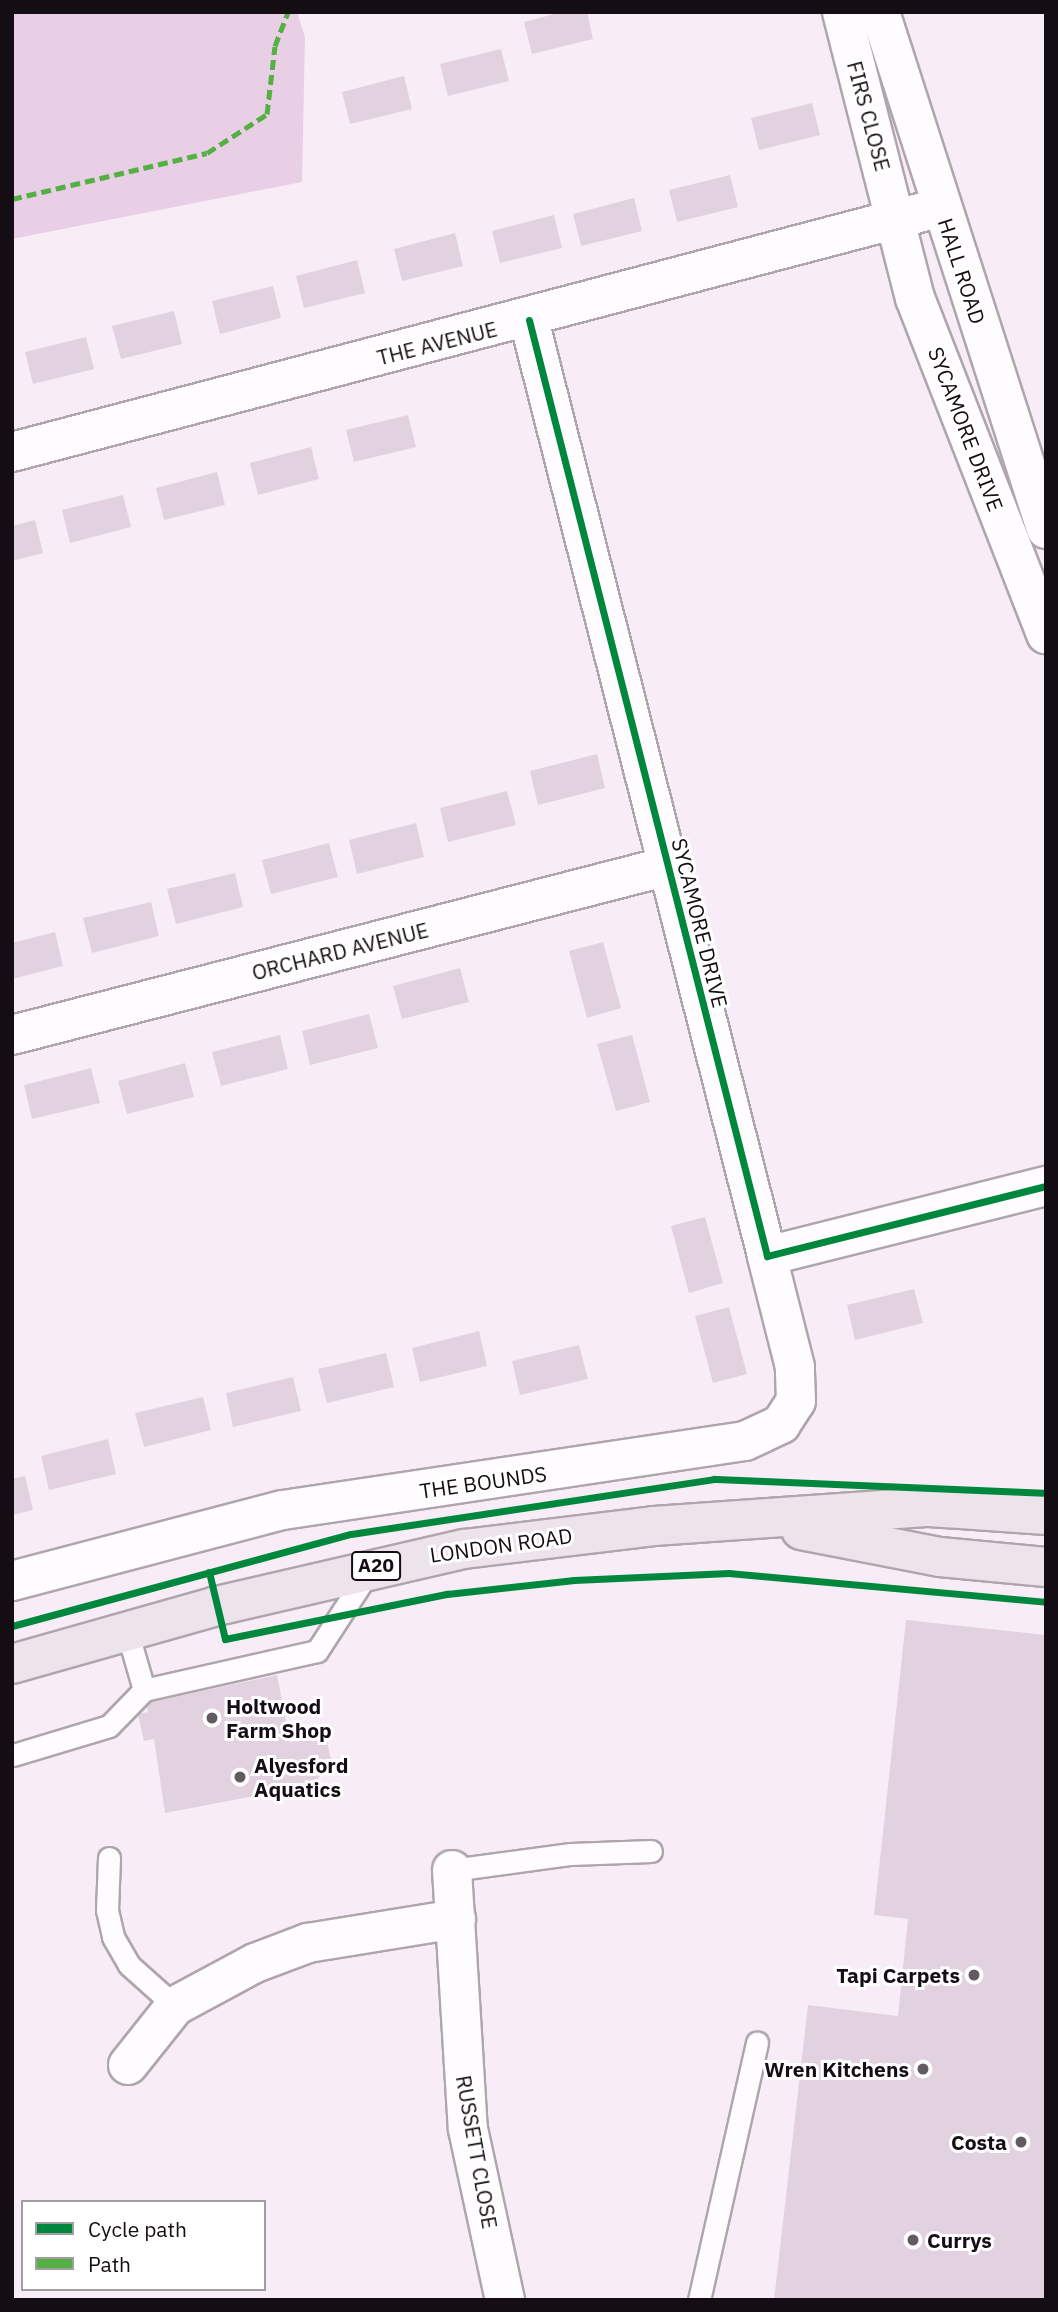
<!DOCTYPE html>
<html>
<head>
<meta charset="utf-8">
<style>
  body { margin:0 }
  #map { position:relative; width:1058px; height:2312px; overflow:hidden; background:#f8edf6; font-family:"IBM Plex Sans",sans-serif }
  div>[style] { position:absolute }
  .green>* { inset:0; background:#e9cfe6 }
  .building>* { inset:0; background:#e2d2e0 }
  .roads { filter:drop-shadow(2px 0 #aea6ac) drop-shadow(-2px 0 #aea6ac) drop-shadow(0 2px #aea6ac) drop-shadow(0 -2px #aea6ac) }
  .lane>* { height:21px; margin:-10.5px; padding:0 10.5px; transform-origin:10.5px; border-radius:10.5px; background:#fefcfe }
  .street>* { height:38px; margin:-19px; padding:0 19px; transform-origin:19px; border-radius:19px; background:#fefcfe }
  .primary>* { height:38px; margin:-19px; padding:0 19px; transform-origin:19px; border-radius:19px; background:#ece3eb }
  .quiet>* { height:5px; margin-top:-2.5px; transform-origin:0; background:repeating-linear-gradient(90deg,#55b044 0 10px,transparent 0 15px) }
  .cycleway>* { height:7px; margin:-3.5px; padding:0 3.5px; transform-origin:3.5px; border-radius:3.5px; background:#00873e }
  .dots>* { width:19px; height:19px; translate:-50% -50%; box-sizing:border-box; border:4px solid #fff; border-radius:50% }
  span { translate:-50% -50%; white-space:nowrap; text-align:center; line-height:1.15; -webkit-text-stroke:6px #fff; paint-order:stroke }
  .shield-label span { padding:2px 5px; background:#fff; border:2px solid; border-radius:5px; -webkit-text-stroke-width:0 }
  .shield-label { font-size:19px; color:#140d13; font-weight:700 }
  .street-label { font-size:21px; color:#140d13 }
  .poi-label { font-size:21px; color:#140d13; font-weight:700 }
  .left { translate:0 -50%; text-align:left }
  .right { translate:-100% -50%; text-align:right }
  .frame { position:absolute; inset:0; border:14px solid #140d13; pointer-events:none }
  .legend { position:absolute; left:21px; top:2200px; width:245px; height:91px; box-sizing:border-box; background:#fff; border:2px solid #a19ea1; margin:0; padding:9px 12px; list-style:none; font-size:21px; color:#140d13 }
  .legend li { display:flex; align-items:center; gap:14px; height:35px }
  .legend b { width:35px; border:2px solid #a19ea1 }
</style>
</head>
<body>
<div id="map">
  <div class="green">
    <i style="clip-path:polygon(12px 12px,297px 12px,305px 37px,302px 182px,12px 239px)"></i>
  </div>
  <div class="building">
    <i style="clip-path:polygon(562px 12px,587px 12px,593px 39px,532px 54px,524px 22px)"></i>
    <i style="clip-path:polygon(501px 49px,509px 81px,448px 96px,440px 64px)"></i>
    <i style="clip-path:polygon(404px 76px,412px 109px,350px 124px,342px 92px)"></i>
    <i style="clip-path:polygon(812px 103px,820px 135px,759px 150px,751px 118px)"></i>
    <i style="clip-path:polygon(730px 175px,738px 207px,677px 222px,669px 190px)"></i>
    <i style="clip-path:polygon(634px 198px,642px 231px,581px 246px,573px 214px)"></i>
    <i style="clip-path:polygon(554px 215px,562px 248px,500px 263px,492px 231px)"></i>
    <i style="clip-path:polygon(455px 233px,463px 266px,402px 281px,394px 249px)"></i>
    <i style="clip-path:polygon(357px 260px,365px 293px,304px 308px,296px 276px)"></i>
    <i style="clip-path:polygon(273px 286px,281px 318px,220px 334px,212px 301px)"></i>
    <i style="clip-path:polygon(174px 311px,182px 344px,121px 359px,112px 326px)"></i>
    <i style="clip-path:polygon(86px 337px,94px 369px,33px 384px,25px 352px)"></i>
    <i style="clip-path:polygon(408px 415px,416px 447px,354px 462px,346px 430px)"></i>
    <i style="clip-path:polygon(311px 447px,319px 479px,258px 495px,250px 463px)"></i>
    <i style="clip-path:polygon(217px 472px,225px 505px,164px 520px,156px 488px)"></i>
    <i style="clip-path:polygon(123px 495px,131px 527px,70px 543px,62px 510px)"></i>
    <i style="clip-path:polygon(35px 520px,43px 553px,12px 561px,12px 526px)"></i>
    <i style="clip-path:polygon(597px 754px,605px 788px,538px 805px,530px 771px)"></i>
    <i style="clip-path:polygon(507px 791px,516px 825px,448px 842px,440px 808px)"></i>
    <i style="clip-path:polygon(416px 823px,424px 857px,357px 874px,349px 840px)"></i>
    <i style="clip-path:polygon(329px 843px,338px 877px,271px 894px,262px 860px)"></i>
    <i style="clip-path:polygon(235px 873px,243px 907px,176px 924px,167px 889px)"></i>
    <i style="clip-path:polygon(151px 902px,159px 936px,92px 953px,83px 918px)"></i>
    <i style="clip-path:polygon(55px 932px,63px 966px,12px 979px,12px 943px)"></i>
    <i style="clip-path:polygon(603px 942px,621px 1008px,587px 1018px,569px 951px)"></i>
    <i style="clip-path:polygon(460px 968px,469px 1002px,402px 1019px,393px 986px)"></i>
    <i style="clip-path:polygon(369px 1014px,378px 1048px,310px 1065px,302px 1031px)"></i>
    <i style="clip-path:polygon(280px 1035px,288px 1069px,221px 1086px,212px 1052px)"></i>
    <i style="clip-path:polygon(632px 1035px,650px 1102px,616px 1111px,597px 1044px)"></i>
    <i style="clip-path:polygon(185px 1063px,194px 1097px,127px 1114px,118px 1081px)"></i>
    <i style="clip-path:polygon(91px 1068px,100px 1103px,32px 1119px,24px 1085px)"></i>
    <i style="clip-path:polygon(705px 1217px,723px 1283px,689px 1293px,671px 1226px)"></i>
    <i style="clip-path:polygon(914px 1289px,923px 1323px,855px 1340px,847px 1305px)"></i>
    <i style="clip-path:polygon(729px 1307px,747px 1374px,713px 1383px,695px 1316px)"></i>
    <i style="clip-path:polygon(479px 1331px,487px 1366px,420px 1382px,412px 1348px)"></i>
    <i style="clip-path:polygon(579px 1345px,588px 1379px,520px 1395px,512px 1361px)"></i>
    <i style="clip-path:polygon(386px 1353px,394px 1387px,327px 1403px,318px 1369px)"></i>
    <i style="clip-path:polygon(293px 1377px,301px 1411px,233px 1427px,226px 1393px)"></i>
    <i style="clip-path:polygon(203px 1397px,211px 1430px,144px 1447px,135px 1413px)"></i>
    <i style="clip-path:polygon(108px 1439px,116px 1474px,49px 1490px,41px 1456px)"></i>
    <i style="clip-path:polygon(25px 1476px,33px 1510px,12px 1515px,12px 1479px)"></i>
    <i style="clip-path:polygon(906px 1620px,1046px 1635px,1046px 2300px,774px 2300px,808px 2005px,898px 2016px,908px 1919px,874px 1915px)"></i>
    <i style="clip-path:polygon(277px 1675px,290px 1742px,326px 1735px,331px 1761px,313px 1785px,165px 1813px,154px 1739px,144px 1741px,138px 1714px,148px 1712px,146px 1703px)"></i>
  </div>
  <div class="roads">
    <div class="lane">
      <i style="left:127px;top:1631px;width:61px;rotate:73.9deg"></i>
      <i style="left:13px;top:1755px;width:100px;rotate:-16.8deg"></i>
      <i style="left:109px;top:1726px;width:50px;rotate:-45.8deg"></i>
      <i style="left:144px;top:1690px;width:177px;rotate:-12.7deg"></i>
      <i style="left:317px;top:1651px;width:95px;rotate:-57deg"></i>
      <i style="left:109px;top:1858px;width:52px;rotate:92.2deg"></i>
      <i style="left:107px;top:1910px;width:28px;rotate:77deg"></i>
      <i style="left:113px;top:1937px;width:32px;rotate:60deg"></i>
      <i style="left:129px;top:1965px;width:62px;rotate:41.7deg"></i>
      <i style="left:452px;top:1870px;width:120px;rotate:-7.7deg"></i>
      <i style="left:571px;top:1854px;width:80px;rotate:-2.1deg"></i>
      <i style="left:699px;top:2300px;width:264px;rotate:-77.3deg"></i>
    </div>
    <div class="street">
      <i style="left:842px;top:12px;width:295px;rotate:75.7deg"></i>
      <i style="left:915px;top:298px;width:361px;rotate:68.7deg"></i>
      <i style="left:880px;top:12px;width:543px;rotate:72.2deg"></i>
      <i style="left:529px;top:320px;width:966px;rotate:75.73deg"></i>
      <i style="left:767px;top:1256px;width:288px;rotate:-14.1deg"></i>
      <i style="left:12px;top:452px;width:962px;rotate:-14.76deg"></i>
      <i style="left:12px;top:1035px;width:677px;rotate:-14.45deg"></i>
      <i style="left:12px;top:1581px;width:280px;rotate:-14.7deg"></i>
      <i style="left:283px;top:1510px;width:467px;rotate:-8.5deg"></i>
      <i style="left:745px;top:1441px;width:40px;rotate:-25deg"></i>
      <i style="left:781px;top:1424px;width:27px;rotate:-57deg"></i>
      <i style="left:796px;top:1401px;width:34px;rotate:-92deg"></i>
      <i style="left:795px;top:1367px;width:114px;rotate:-104.2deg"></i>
      <i style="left:452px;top:1870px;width:259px;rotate:86.5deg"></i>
      <i style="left:468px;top:2129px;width:175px;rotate:77.8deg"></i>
      <i style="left:128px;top:2065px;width:75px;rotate:-51.5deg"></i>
      <i style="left:175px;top:2006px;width:91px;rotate:-28.3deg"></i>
      <i style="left:255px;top:1963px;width:57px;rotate:-20.7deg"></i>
      <i style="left:308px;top:1943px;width:150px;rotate:-9.2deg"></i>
    </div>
    <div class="primary">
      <i style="left:801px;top:1530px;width:142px;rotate:11deg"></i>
      <i style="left:940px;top:1557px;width:106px;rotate:5.4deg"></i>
      <i style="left:12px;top:1664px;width:213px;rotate:-15.8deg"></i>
      <i style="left:217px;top:1606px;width:253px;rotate:-13deg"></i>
      <i style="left:464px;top:1549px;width:191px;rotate:-6.9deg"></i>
      <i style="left:654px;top:1526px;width:276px;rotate:-4deg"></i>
      <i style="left:929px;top:1507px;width:117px;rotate:3.9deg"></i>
    </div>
  </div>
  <div class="quiet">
    <i style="left:12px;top:199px;width:200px;rotate:-13.3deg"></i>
    <i style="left:207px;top:153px;width:72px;rotate:-33deg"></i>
    <i style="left:267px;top:114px;width:68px;rotate:-83.3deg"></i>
    <i style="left:275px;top:46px;width:36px;rotate:-69deg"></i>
  </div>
  <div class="cycleway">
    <i style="left:529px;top:320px;width:966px;rotate:75.73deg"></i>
    <i style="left:767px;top:1256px;width:288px;rotate:-14.1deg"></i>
    <i style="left:209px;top:1572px;width:69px;rotate:76.6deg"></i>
    <i style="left:225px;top:1639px;width:227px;rotate:-11.5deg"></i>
    <i style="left:447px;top:1594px;width:128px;rotate:-6.3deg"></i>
    <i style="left:574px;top:1580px;width:155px;rotate:-2.6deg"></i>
    <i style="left:729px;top:1573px;width:318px;rotate:5.2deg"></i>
    <i style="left:12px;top:1626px;width:351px;rotate:-15.2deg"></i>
    <i style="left:351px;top:1534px;width:367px;rotate:-8.6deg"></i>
    <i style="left:714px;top:1479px;width:332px;rotate:2.4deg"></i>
  </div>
  <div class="dots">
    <i style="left:212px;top:1718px;background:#645b62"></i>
    <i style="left:240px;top:1777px;background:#645b62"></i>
    <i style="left:974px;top:1975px;background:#645b62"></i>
    <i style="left:923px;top:2069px;background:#645b62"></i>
    <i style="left:1021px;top:2142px;background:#645b62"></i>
    <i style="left:913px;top:2240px;background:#645b62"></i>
  </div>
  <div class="shield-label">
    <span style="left:376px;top:1566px">A20</span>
  </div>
  <div class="street-label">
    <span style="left:869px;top:116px;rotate:75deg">FIRS CLOSE</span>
    <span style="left:962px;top:271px;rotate:72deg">HALL ROAD</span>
    <span style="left:437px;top:343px;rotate:-14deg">THE AVENUE</span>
    <span style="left:966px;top:429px;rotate:69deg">SYCAMORE DRIVE</span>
    <span style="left:700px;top:923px;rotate:76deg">SYCAMORE DRIVE</span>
    <span style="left:340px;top:951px;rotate:-14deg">ORCHARD AVENUE</span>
    <span style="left:483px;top:1482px;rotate:-8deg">THE BOUNDS</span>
    <span style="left:501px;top:1545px;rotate:-8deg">LONDON ROAD</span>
    <span style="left:477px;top:2152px;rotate:80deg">RUSSETT CLOSE</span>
  </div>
  <div class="poi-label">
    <span class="left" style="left:226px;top:1718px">Holtwood<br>Farm Shop</span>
    <span class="left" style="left:254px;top:1777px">Alyesford<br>Aquatics</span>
    <span class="right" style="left:960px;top:1975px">Tapi Carpets</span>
    <span class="right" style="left:909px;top:2069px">Wren Kitchens</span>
    <span class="right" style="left:1007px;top:2142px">Costa</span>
    <span class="left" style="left:927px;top:2240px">Currys</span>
  </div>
  <div class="frame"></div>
  <ul class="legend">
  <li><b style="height:9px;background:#00873e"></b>Cycle path</li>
  <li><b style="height:9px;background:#55b044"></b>Path</li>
  </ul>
</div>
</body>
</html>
